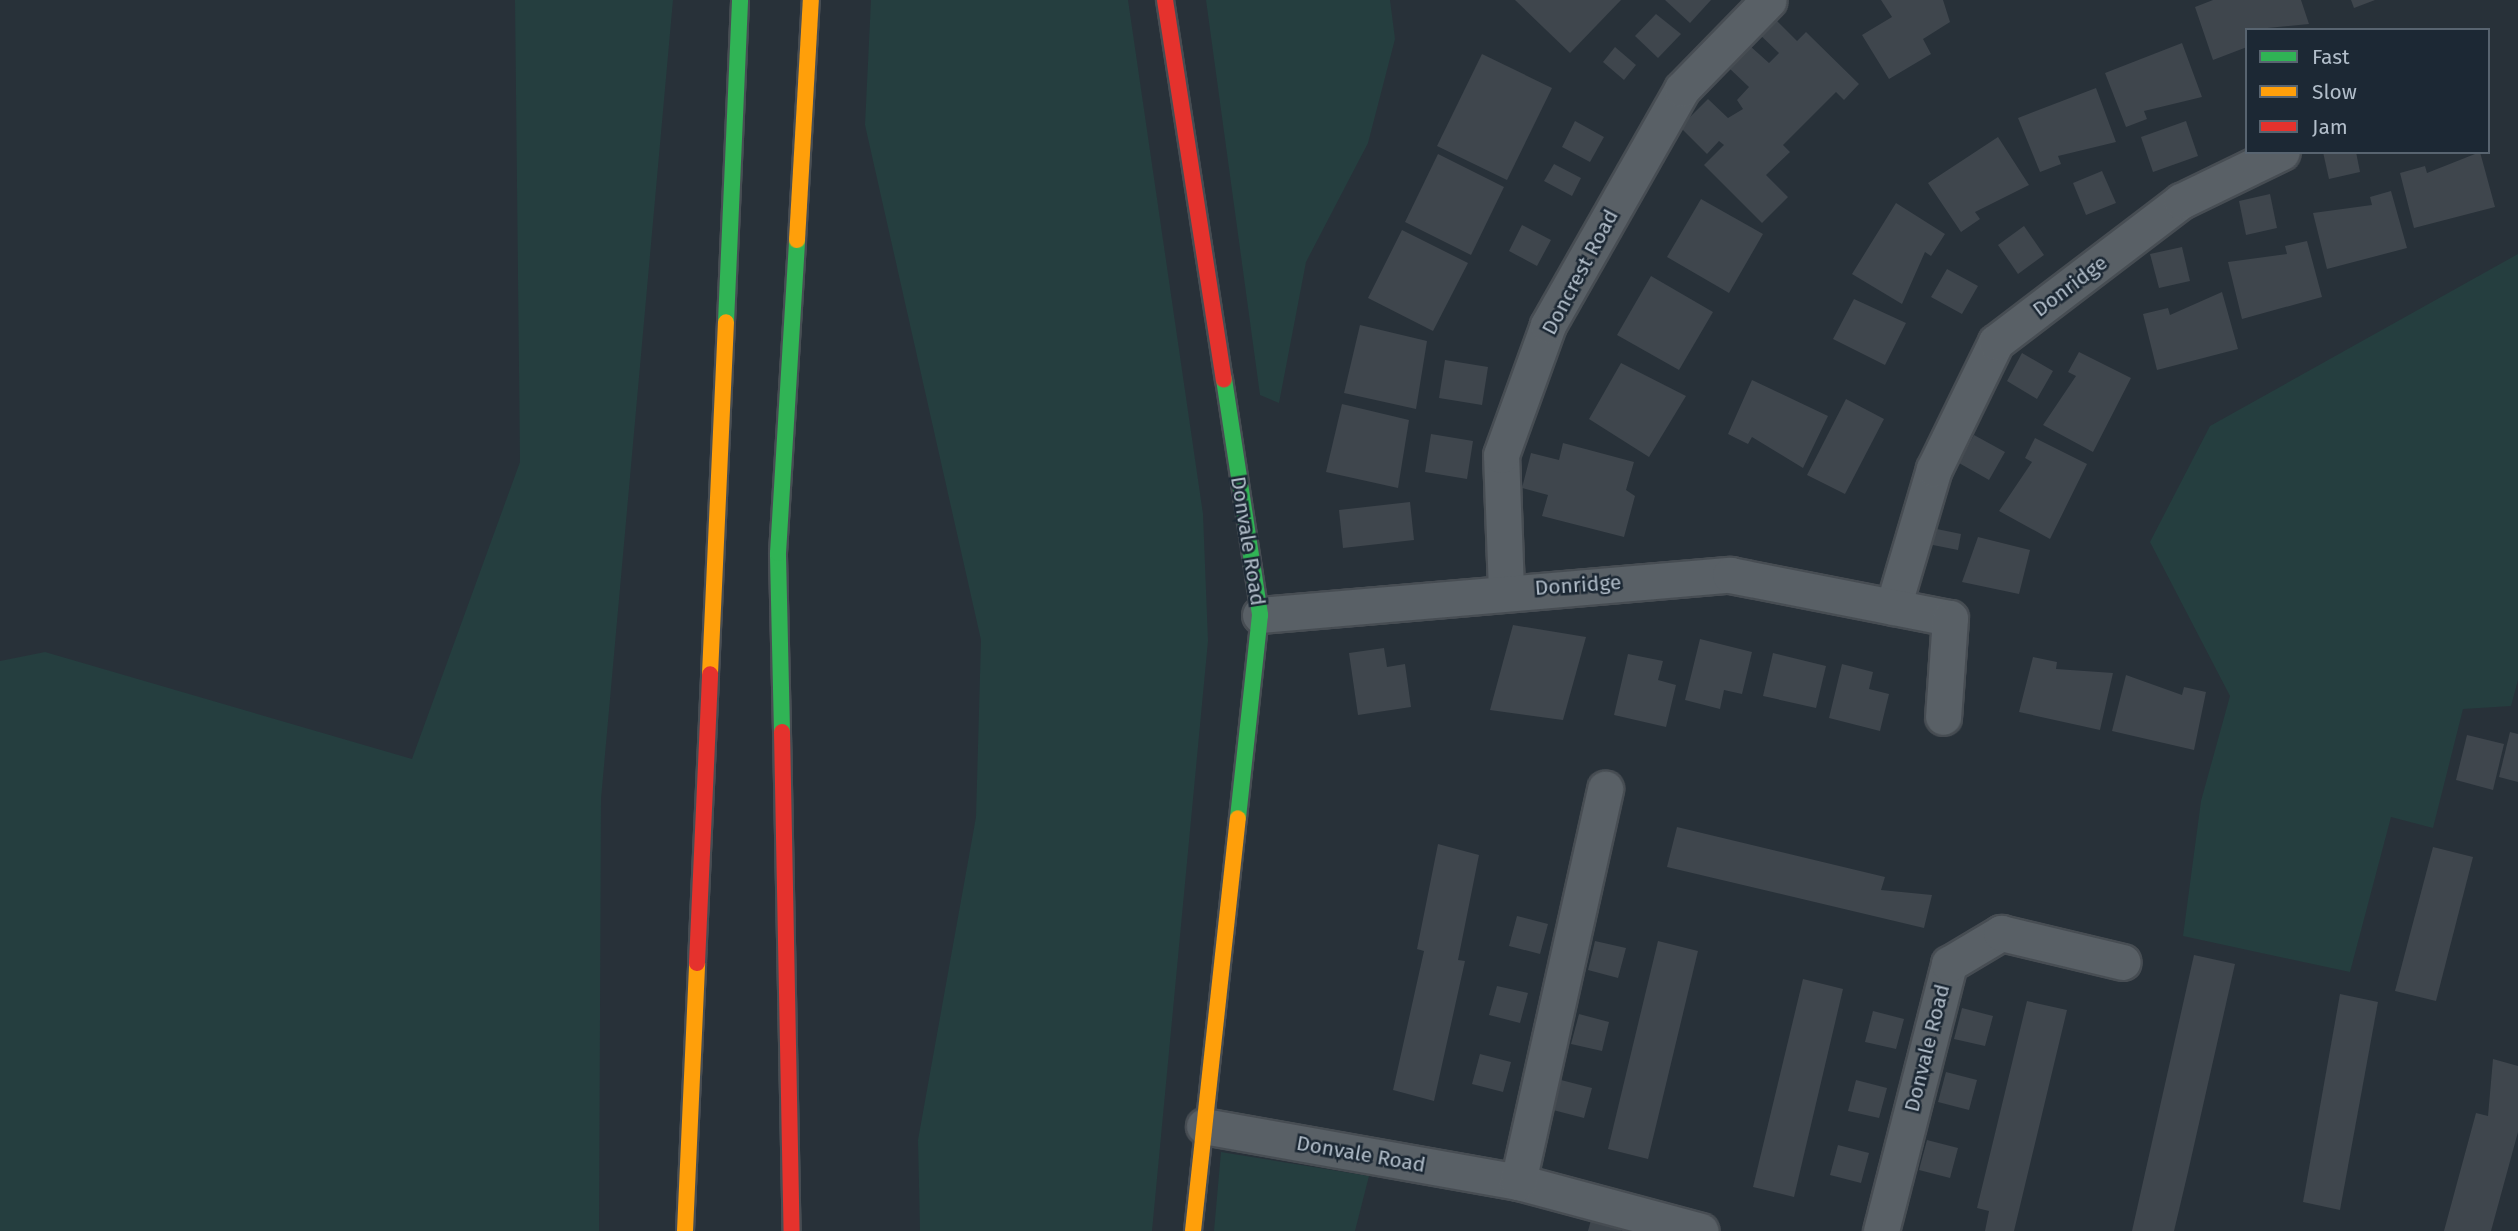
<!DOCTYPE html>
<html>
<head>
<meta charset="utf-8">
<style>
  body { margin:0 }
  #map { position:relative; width:2518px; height:1231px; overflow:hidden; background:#283139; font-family:"Fira Sans",sans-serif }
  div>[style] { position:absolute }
  .green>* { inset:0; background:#253e3f }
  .building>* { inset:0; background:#3f464d }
  .roads { filter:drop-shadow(2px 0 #474d53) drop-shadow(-2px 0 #474d53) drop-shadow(0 2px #474d53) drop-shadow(0 -2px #474d53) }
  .street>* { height:35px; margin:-17.5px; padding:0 17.5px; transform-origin:17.5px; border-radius:17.5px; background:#596066 }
  .fast>* { height:16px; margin:-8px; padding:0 8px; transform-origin:8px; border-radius:8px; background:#30b455 }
  .slow>* { height:16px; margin:-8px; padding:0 8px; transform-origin:8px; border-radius:8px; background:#ff9f0a }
  .jam>* { height:16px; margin:-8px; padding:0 8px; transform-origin:8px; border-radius:8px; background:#e5322d }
  span { translate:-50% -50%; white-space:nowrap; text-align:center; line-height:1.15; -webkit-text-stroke:5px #1c2834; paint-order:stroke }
  .street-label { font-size:21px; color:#b2beca }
  .legend { position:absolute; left:2245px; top:28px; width:245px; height:126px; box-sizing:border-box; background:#1c2834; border:2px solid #586470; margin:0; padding:9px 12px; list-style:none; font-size:21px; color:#b2beca }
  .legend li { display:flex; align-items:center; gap:14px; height:35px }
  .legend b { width:35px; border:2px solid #586470 }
</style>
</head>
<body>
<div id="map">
  <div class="green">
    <i style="clip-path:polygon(515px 0,673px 0,601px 799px,599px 1231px,0 1231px,0 661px,45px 652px,412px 759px,520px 462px)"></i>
    <i style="clip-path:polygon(871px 0,1128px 0,1203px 514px,1208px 641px,1152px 1231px,920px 1231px,918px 1140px,976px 817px,981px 640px,865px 125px)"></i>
    <i style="clip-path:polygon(1206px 0,1390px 0,1395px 39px,1368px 143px,1306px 262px,1279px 403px,1260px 395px)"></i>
    <i style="clip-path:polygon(2518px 254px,2518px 680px,2511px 706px,2463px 709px,2433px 828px,2391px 817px,2350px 972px,2183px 936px,2201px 801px,2230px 696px,2150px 542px,2210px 426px)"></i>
    <i style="clip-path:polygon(1221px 1152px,1369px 1176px,1355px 1231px,1214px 1231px)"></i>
  </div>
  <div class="building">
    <i style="clip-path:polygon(1515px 0,1621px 0,1570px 53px)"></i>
    <i style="clip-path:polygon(1665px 0,1711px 0,1690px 23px)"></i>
    <i style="clip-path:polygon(1881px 0,1943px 0,1950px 22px,1923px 39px,1931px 54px,1889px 79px,1862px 35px,1892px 17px)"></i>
    <i style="clip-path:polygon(2213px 0,2301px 0,2309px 24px,2247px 30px,2247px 47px,2213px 60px,2195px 7px)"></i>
    <i style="clip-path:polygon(2351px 0,2375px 0,2354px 8px)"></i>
    <i style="clip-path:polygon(1656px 14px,1681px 34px,1658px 58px,1635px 36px)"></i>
    <i style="clip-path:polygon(1772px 16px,1797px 41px,1806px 32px,1859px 84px,1844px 100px,1836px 92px,1783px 145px,1790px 152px,1766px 175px,1788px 197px,1762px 223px,1704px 165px,1724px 145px,1719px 141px,1707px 154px,1680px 127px,1708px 99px,1728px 118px,1743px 109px,1737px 100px,1749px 87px,1729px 68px,1750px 46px,1769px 63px,1779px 53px,1757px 32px)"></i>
    <i style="clip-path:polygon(2182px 43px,2202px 97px,2144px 111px,2147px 119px,2126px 127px,2105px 73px)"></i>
    <i style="clip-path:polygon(1615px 47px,1636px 65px,1624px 80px,1603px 62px)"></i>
    <i style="clip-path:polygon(1482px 54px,1552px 88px,1507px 180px,1437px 146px)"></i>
    <i style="clip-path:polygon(2096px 88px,2116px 142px,2058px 156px,2061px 164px,2040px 172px,2018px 118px)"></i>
    <i style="clip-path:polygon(1575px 121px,1604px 137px,1590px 162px,1562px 147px)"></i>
    <i style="clip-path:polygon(2186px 121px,2198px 156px,2153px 172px,2141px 137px)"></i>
    <i style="clip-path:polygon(1998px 137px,2029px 185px,1975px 212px,1980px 219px,1961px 232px,1928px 183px)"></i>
    <i style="clip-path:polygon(2323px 152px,2356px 152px,2360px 172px,2329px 179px)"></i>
    <i style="clip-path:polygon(2480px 152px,2495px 207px,2414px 228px,2400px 173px,2425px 166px,2427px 173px)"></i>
    <i style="clip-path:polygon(1438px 154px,1504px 187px,1471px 255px,1405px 222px)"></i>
    <i style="clip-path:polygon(1554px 164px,1581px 178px,1572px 196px,1544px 181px)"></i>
    <i style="clip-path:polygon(2102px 171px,2116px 203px,2086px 215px,2073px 183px)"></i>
    <i style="clip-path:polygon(2391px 191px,2407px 248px,2327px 269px,2313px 213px,2372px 205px,2370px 197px)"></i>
    <i style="clip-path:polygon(2270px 194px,2277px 228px,2246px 235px,2239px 201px)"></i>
    <i style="clip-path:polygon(1701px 199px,1763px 234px,1729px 293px,1667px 257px)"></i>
    <i style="clip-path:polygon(1896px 203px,1945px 234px,1931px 256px,1925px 252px,1902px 304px,1852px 274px)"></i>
    <i style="clip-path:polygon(1522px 225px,1551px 240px,1537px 266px,1509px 251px)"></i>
    <i style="clip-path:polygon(2024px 226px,2044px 255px,2018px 274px,1998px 245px)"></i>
    <i style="clip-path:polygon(1402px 230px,1468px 263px,1433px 331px,1368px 298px)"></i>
    <i style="clip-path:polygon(2307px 241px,2322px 297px,2242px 319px,2228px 262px,2287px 254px,2285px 246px)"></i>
    <i style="clip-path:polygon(2182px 247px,2190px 281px,2159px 288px,2150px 254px)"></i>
    <i style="clip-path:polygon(1947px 269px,1978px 286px,1962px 314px,1931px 297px)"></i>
    <i style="clip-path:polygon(1651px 276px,1713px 312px,1679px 370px,1617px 335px)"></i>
    <i style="clip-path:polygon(2222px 292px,2238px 349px,2157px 370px,2143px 314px,2168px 308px,2170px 315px)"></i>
    <i style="clip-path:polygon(1854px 299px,1906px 323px,1885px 365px,1833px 339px)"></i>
    <i style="clip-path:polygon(1360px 325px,1427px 341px,1416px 409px,1344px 393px)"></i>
    <i style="clip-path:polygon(2079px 352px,2131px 378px,2093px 452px,2043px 425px,2076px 376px,2068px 372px)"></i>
    <i style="clip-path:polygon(2022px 353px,2053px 371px,2037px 399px,2007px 381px)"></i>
    <i style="clip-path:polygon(1445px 360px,1488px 367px,1482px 405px,1439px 398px)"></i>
    <i style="clip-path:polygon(1621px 363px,1686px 396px,1649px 457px,1589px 419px)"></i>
    <i style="clip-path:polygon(1752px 380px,1828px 416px,1803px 468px,1752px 437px,1748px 444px,1728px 434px)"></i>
    <i style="clip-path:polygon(1846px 399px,1884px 419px,1845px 494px,1807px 475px)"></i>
    <i style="clip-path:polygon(1342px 404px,1409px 420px,1398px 488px,1326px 472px)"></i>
    <i style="clip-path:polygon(1431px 434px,1473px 441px,1467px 479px,1425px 472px)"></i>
    <i style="clip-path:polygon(1974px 435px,2005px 452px,1989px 480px,1959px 463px)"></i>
    <i style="clip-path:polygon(2035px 438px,2087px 464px,2050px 539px,1999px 511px,2032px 462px,2025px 458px)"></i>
    <i style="clip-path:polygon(1563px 443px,1634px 462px,1626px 490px,1635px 496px,1624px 537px,1542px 516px,1548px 495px,1522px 488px,1531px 453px,1559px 460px)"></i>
    <i style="clip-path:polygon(1410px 502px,1414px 540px,1343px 548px,1339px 510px)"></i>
    <i style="clip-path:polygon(1927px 527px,1961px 534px,1958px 550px,1923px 543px)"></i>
    <i style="clip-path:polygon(1978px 537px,2030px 550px,2019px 594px,1962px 582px)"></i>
    <i style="clip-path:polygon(1513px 625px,1586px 637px,1563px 720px,1490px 710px)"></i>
    <i style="clip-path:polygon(1700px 639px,1752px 652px,1742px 694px,1724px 690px,1720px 709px,1685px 700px)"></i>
    <i style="clip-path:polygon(1384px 648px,1387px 667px,1405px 664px,1411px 707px,1358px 715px,1349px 653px)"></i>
    <i style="clip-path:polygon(1773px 653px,1826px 666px,1816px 708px,1763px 696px)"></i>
    <i style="clip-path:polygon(1628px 654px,1663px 661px,1658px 680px,1676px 685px,1666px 727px,1614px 715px)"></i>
    <i style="clip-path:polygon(2033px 657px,2057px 662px,2056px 669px,2113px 673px,2100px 730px,2019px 712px)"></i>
    <i style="clip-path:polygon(1842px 664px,1873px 672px,1869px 689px,1889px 694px,1880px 731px,1829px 718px)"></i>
    <i style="clip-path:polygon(2126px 675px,2182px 695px,2184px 687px,2206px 692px,2194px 750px,2112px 731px)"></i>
    <i style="clip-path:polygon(2510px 732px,2518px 734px,2518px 782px,2499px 777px)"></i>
    <i style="clip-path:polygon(2467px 735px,2504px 744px,2493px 790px,2456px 780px)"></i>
    <i style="clip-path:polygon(1677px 827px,1885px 877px,1881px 890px,1932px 895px,1924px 928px,1667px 867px)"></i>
    <i style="clip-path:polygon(1438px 844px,1479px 855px,1458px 960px,1465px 961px,1434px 1101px,1393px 1090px,1424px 951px,1417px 949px)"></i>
    <i style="clip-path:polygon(2433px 847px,2473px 857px,2436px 1001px,2395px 991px)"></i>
    <i style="clip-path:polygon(1517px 916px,1548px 924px,1540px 954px,1509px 946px)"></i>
    <i style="clip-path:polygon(1595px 941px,1626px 948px,1618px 978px,1588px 970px)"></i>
    <i style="clip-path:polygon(1658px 941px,1698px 951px,1648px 1159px,1608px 1149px)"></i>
    <i style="clip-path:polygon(2194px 955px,2235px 964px,2188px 1172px,2174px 1231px,2132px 1231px)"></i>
    <i style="clip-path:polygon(1803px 979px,1843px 989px,1794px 1197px,1753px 1187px)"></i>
    <i style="clip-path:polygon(1497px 986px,1528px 993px,1520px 1023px,1489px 1015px)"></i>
    <i style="clip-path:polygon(2340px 994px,2378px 1002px,2340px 1210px,2303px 1202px)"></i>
    <i style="clip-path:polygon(2027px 1001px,2067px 1010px,2014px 1231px,1985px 1231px,1989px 1211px,1977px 1208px)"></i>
    <i style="clip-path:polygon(1962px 1008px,1993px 1016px,1985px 1046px,1954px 1039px)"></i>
    <i style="clip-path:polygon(1873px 1011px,1904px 1019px,1896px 1049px,1865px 1042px)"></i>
    <i style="clip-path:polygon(1579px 1014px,1609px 1022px,1602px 1051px,1571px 1044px)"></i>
    <i style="clip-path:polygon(1480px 1054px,1511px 1062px,1503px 1092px,1472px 1084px)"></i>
    <i style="clip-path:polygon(2493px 1059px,2518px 1066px,2518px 1132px,2491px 1231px,2444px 1231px,2476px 1113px,2488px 1116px)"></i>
    <i style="clip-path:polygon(1946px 1072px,1977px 1080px,1969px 1110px,1938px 1102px)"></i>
    <i style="clip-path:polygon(1561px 1080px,1592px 1088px,1584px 1118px,1553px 1110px)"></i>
    <i style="clip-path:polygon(1856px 1080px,1887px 1088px,1879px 1118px,1848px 1111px)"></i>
    <i style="clip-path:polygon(1927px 1140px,1958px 1148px,1950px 1178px,1919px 1170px)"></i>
    <i style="clip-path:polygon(1838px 1145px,1869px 1153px,1861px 1183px,1830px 1175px)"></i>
    <i style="clip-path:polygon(1591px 1220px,1622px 1227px,1621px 1231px,1588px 1231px)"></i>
  </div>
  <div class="roads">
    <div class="street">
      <i style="left:1506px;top:590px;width:135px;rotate:-92.1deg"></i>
      <i style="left:1501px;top:455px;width:138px;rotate:-70.1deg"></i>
      <i style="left:1548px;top:325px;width:271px;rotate:-60.4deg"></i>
      <i style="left:1682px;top:89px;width:124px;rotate:-45.7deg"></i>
      <i style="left:1893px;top:607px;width:144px;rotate:-73.5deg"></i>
      <i style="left:1934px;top:469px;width:141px;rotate:-64deg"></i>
      <i style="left:1996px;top:342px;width:233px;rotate:-37.3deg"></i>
      <i style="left:2181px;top:201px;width:112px;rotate:-25.9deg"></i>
      <i style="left:1260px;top:615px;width:472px;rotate:-4.9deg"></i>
      <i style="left:1730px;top:575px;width:224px;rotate:11.1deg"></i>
      <i style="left:1950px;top:618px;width:99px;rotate:94deg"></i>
      <i style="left:1204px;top:1126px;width:319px;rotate:10.1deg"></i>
      <i style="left:1518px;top:1182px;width:189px;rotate:15deg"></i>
      <i style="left:1518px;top:1182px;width:403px;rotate:-77.5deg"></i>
      <i style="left:1881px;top:1231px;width:276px;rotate:-75.7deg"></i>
      <i style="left:1949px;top:964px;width:61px;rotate:-30.8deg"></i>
      <i style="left:2001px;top:933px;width:125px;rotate:13.4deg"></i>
    </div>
    <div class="fast">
      <i style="left:726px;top:322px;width:322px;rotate:-87.5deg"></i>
      <i style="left:1224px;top:379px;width:239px;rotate:81.3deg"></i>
      <i style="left:1260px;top:615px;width:204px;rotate:96.2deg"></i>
      <i style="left:782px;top:732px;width:179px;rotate:-91.3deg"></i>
      <i style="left:778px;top:553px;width:314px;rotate:-86.5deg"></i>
    </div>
    <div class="slow">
      <i style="left:797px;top:240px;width:240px;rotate:-86.7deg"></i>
      <i style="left:710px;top:674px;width:352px;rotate:-87.4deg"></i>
      <i style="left:685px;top:1231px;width:268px;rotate:-87.4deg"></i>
      <i style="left:1193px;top:1231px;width:415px;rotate:-83.8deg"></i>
    </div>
    <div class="jam">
      <i style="left:1165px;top:0;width:384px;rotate:81.2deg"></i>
      <i style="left:782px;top:732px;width:499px;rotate:88.9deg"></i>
      <i style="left:697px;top:963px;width:289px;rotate:-87.4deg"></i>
    </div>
  </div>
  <div class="street-label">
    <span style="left:1580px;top:272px;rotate:-62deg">Doncrest Road</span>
    <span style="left:2070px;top:286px;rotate:-37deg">Donridge</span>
    <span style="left:1248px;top:541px;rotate:81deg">Donvale Road</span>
    <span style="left:1578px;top:585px;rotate:-4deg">Donridge</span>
    <span style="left:1927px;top:1048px;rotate:-76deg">Donvale Road</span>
    <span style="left:1361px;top:1154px;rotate:10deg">Donvale Road</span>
  </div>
  <ul class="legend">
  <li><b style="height:9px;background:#30b455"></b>Fast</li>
  <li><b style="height:9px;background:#ff9f0a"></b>Slow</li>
  <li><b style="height:9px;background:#e5322d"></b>Jam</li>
  </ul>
</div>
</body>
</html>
